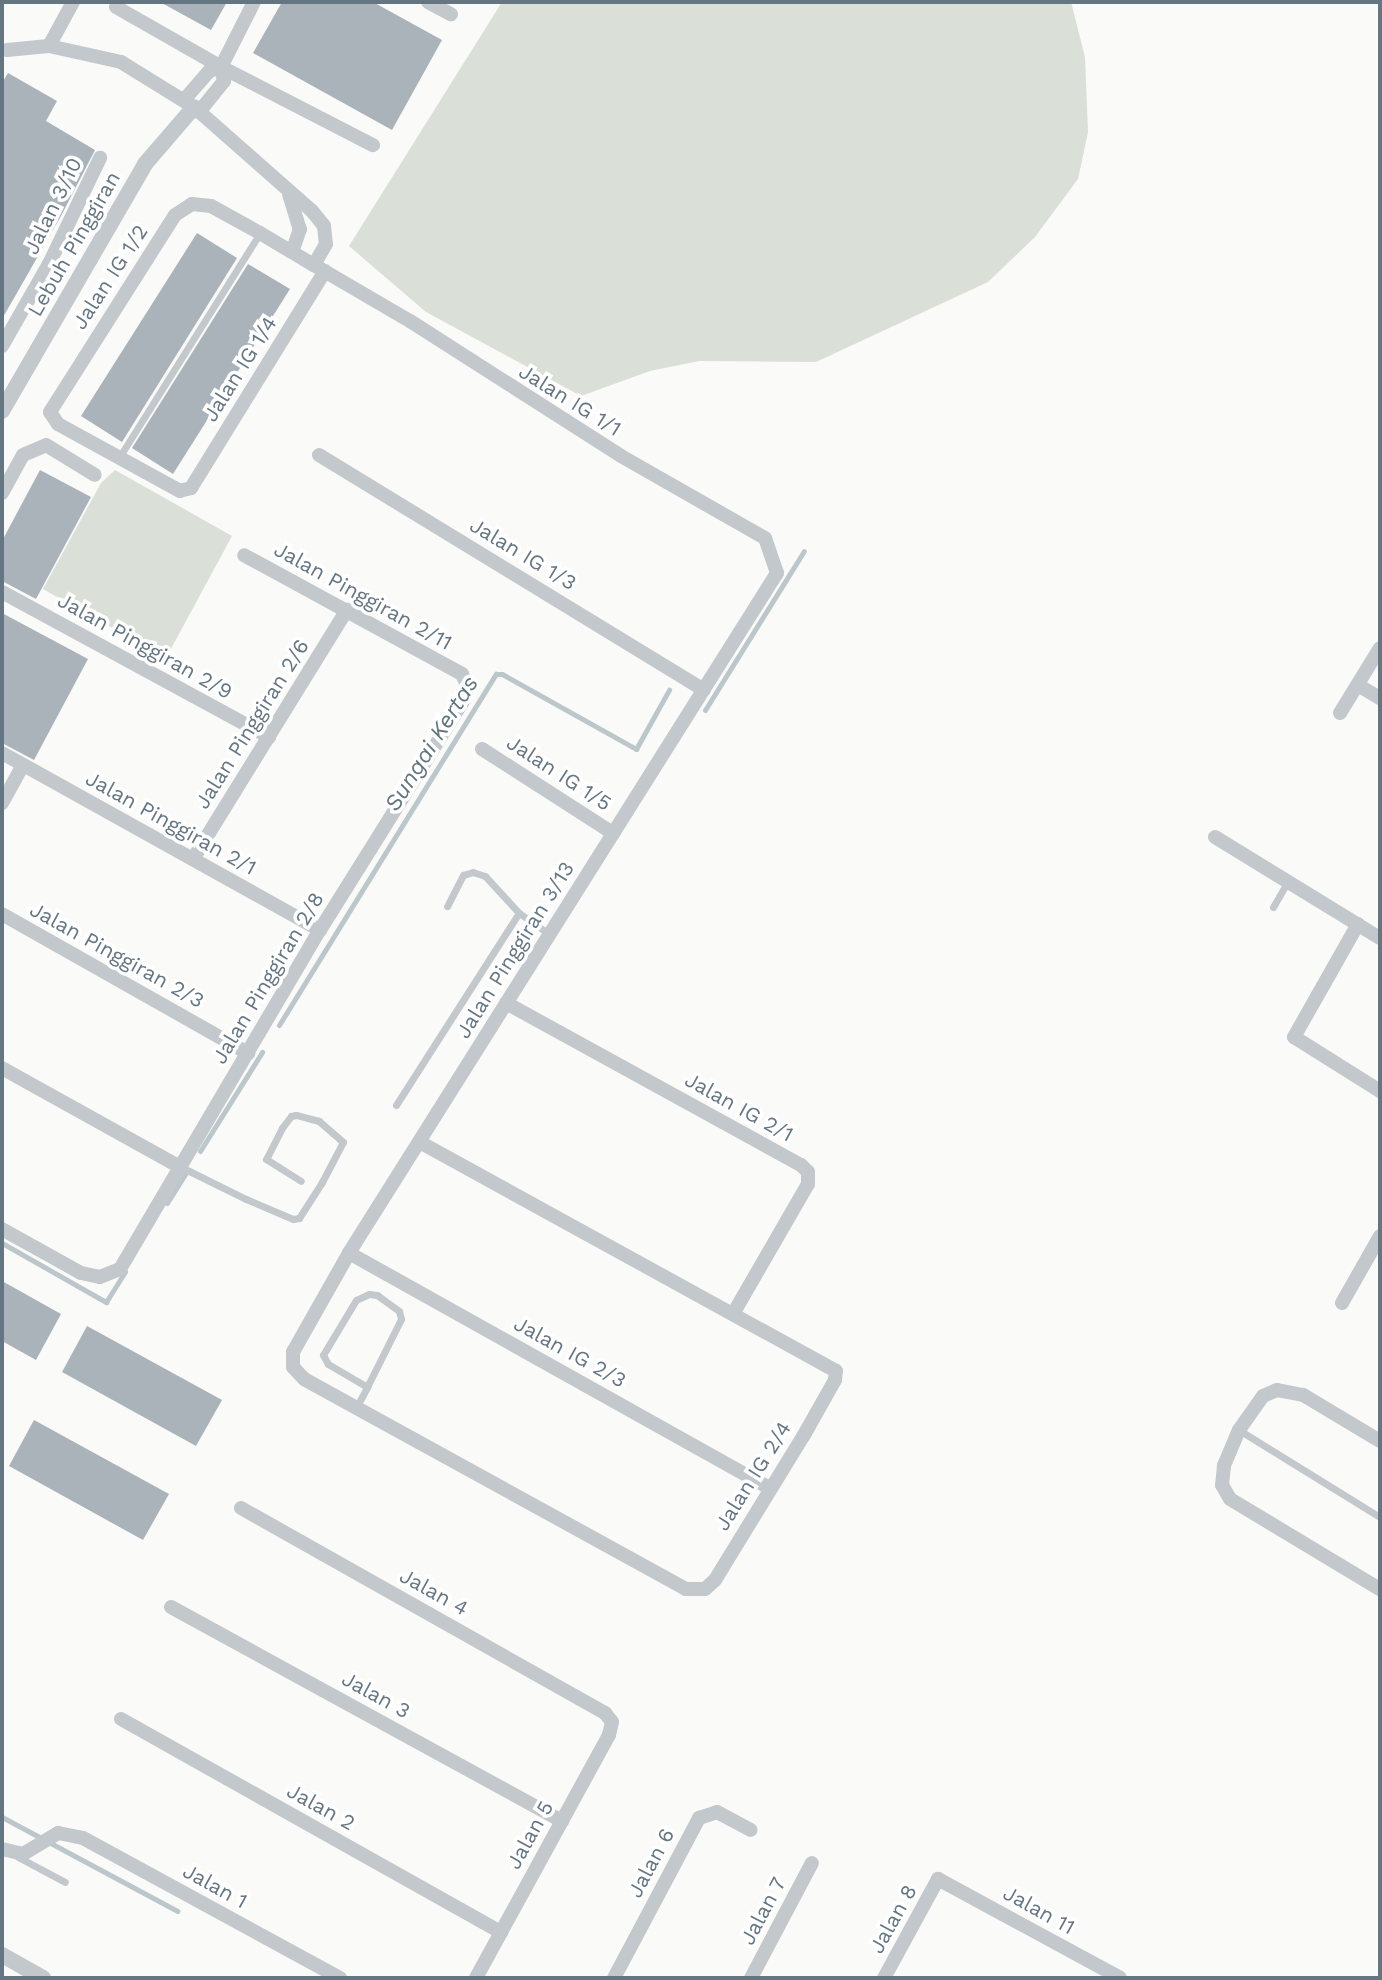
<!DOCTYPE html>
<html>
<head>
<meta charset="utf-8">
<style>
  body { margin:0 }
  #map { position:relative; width:1382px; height:1980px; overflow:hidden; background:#fafaf8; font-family:"Work Sans",sans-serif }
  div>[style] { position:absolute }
  .green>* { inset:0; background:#dadfd7 }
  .stream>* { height:5px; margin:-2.5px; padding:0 2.5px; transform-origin:2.5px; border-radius:2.5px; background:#bbc7cb }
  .building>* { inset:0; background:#aab3b9 }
  .service>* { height:7px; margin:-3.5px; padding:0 3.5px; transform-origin:3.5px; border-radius:3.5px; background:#c3c8cc }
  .minor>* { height:14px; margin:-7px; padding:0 7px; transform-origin:7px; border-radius:7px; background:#c3c8cc }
  .tertiary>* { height:16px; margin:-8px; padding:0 8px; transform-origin:8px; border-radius:8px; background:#c3c8cc }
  span { translate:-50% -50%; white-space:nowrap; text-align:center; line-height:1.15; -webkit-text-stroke:7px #fff; paint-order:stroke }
  .street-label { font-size:21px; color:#657683 }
  .water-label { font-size:23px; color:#60757c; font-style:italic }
  .frame { position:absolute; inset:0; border:4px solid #657683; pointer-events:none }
</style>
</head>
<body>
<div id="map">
  <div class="green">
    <i style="clip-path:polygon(502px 2px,1071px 2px,1085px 57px,1088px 132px,1078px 179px,1035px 237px,988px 282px,816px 362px,699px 361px,650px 371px,581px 396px,426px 312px,349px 246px)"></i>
    <i style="clip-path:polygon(115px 470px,232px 536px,166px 658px,43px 589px,101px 483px)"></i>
  </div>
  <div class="stream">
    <i style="left:705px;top:710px;width:187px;rotate:-58.1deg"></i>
    <i style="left:279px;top:1025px;width:413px;rotate:-58.3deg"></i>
    <i style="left:496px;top:674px;width:6px"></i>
    <i style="left:502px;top:674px;width:154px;rotate:29.2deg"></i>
    <i style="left:636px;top:749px;width:68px;rotate:-60.8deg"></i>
    <i style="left:200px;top:1151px;width:117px;rotate:-57.9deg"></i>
    <i style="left:167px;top:1203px;width:36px;rotate:-58deg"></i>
    <i style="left:2px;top:1243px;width:120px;rotate:29.6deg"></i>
    <i style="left:106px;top:1302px;width:36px;rotate:-58deg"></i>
    <i style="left:2px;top:1817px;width:199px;rotate:28.2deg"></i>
  </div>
  <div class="building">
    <i style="clip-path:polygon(160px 2px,227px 2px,211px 30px)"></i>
    <i style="clip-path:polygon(282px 2px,373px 2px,442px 40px,392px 130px,253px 53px)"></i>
    <i style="clip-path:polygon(8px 73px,57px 101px,46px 121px,95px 150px,61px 216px,2px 319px,2px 83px)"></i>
    <i style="clip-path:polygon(197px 233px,237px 258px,122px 442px,81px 416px)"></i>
    <i style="clip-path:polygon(248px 264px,290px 289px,173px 474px,132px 448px)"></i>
    <i style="clip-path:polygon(40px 470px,91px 497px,36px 599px,2px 581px,2px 541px)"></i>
    <i style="clip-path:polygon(2px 613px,88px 659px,34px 760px,2px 743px)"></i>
    <i style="clip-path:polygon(2px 1281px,61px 1314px,36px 1360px,2px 1341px)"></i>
    <i style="clip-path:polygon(87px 1326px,222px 1400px,196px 1446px,62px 1372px)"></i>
    <i style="clip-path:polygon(34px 1420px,169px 1494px,143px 1540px,9px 1466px)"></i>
  </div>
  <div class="service">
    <i style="left:120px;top:456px;width:263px;rotate:-57.9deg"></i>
    <i style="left:1273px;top:907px;width:30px;rotate:-60deg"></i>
    <i style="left:519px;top:913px;width:37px;rotate:35deg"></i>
    <i style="left:396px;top:1105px;width:228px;rotate:-57.4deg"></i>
    <i style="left:519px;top:913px;width:50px;rotate:-132.6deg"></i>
    <i style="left:485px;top:876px;width:13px;rotate:-162deg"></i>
    <i style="left:473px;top:872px;width:10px;rotate:163deg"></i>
    <i style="left:463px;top:875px;width:35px;rotate:117deg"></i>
    <i style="left:181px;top:1167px;width:72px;rotate:26.2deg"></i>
    <i style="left:246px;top:1199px;width:51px;rotate:23.1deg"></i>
    <i style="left:293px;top:1219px;width:6px;rotate:-9deg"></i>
    <i style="left:299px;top:1218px;width:43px;rotate:-57.4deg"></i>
    <i style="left:322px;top:1182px;width:45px;rotate:-62.3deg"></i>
    <i style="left:343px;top:1142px;width:32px;rotate:-139deg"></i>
    <i style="left:319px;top:1121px;width:24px;rotate:-165deg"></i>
    <i style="left:296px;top:1115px;width:5px;rotate:169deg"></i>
    <i style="left:291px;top:1116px;width:15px;rotate:127deg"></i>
    <i style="left:282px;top:1128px;width:35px;rotate:117deg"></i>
    <i style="left:266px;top:1159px;width:41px;rotate:32.2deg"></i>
    <i style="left:356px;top:1408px;width:24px;rotate:-62deg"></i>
    <i style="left:367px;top:1387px;width:76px;rotate:-63.4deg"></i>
    <i style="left:401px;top:1319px;width:8px;rotate:-104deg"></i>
    <i style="left:399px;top:1311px;width:27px;rotate:-144deg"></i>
    <i style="left:377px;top:1295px;width:8px;rotate:-173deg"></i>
    <i style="left:369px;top:1294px;width:14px;rotate:155deg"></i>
    <i style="left:356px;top:1300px;width:64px;rotate:121deg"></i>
    <i style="left:323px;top:1355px;width:10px;rotate:61deg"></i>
    <i style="left:328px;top:1364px;width:45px;rotate:30.5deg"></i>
    <i style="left:1239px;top:1430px;width:166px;rotate:31.7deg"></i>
    <i style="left:18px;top:1857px;width:53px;rotate:28deg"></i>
  </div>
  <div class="minor">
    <i style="left:428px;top:2px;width:26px;rotate:28deg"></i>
    <i style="left:116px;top:7px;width:121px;rotate:29.7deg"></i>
    <i style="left:221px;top:67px;width:171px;rotate:27.2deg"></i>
    <i style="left:49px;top:46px;width:50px;rotate:-61.4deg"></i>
    <i style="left:7px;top:50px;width:42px;rotate:-5.4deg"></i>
    <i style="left:49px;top:46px;width:74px;rotate:12.5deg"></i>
    <i style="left:121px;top:62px;width:86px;rotate:31.7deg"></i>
    <i style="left:194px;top:107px;width:157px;rotate:41.4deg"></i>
    <i style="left:312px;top:211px;width:19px;rotate:51deg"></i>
    <i style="left:324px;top:226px;width:18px;rotate:84deg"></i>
    <i style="left:326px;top:244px;width:24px;rotate:120deg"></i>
    <i style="left:184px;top:100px;width:38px;rotate:-49deg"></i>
    <i style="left:209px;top:71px;width:13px;rotate:-18deg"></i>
    <i style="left:199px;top:112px;width:40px;rotate:-51deg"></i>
    <i style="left:224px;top:81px;width:14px;rotate:-102deg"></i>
    <i style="left:221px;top:67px;width:73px;rotate:-63.1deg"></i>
    <i style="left:289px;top:194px;width:37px;rotate:73deg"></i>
    <i style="left:300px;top:229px;width:24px;rotate:109deg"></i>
    <i style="left:325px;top:271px;width:255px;rotate:121.7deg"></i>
    <i style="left:191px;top:488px;width:11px;rotate:165deg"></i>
    <i style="left:180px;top:491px;width:139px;rotate:-151.2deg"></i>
    <i style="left:58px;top:424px;width:14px;rotate:-124deg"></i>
    <i style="left:50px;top:412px;width:233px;rotate:-57.6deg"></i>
    <i style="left:175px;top:215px;width:20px;rotate:-33deg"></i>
    <i style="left:192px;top:204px;width:19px;rotate:6deg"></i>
    <i style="left:211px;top:206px;width:56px;rotate:28.9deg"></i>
    <i style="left:260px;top:233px;width:37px;rotate:31deg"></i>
    <i style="left:292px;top:252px;width:26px;rotate:31deg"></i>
    <i style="left:314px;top:265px;width:111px;rotate:30.3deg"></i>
    <i style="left:410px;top:321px;width:250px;rotate:32.6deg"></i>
    <i style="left:621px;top:456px;width:166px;rotate:29.7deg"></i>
    <i style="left:765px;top:538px;width:37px;rotate:71deg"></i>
    <i style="left:777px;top:573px;width:803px;rotate:122.19deg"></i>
    <i style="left:349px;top:1253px;width:114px;rotate:119.5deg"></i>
    <i style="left:293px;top:1352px;width:15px;rotate:90deg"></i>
    <i style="left:293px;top:1367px;width:16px;rotate:47deg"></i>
    <i style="left:304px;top:1379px;width:436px;rotate:28.8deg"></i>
    <i style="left:686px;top:1589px;width:19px"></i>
    <i style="left:705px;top:1589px;width:13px;rotate:-42deg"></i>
    <i style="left:715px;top:1580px;width:170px;rotate:-58.5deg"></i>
    <i style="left:804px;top:1435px;width:63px;rotate:-60.6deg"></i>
    <i style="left:835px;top:1380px;width:9px;rotate:-84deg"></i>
    <i style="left:836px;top:1371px;width:475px;rotate:-151.2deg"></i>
    <i style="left:2px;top:346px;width:95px;rotate:-60.2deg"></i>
    <i style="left:49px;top:264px;width:118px;rotate:-64.3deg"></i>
    <i style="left:319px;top:455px;width:451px;rotate:31.4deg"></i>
    <i style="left:2px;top:493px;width:43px;rotate:-61.1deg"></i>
    <i style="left:23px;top:455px;width:25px;rotate:-23deg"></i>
    <i style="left:46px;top:445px;width:57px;rotate:31.5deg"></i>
    <i style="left:2px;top:592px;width:304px;rotate:28.5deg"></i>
    <i style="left:1358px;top:685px;width:26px;rotate:31deg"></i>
    <i style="left:1340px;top:713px;width:76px;rotate:-58.4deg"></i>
    <i style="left:482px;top:749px;width:156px;rotate:32.7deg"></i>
    <i style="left:2px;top:753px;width:364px;rotate:29.1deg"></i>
    <i style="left:2px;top:803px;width:43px;rotate:-61.1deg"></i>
    <i style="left:1215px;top:837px;width:193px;rotate:31.5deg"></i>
    <i style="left:193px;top:859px;width:293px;rotate:-58.3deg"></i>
    <i style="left:2px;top:914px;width:283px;rotate:29.5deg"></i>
    <i style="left:1358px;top:924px;width:130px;rotate:119.5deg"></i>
    <i style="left:1294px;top:1037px;width:102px;rotate:32.1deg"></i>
    <i style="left:506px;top:1003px;width:337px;rotate:28.8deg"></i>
    <i style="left:801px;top:1165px;width:10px;rotate:45deg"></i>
    <i style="left:808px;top:1172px;width:12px;rotate:90deg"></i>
    <i style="left:808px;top:1184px;width:150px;rotate:120deg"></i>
    <i style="left:2px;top:1068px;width:204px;rotate:29.1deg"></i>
    <i style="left:2px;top:1229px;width:90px;rotate:29.1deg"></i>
    <i style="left:81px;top:1273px;width:19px;rotate:12deg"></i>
    <i style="left:100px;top:1277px;width:22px;rotate:-22deg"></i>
    <i style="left:120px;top:1269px;width:394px;rotate:-59.5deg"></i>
    <i style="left:320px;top:930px;width:268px;rotate:-58deg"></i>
    <i style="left:462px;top:703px;width:17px;rotate:-69deg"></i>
    <i style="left:468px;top:687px;width:14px;rotate:-115deg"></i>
    <i style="left:462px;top:674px;width:248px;rotate:-151.4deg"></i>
    <i style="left:349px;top:1253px;width:482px;rotate:29.2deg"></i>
    <i style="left:1342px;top:1303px;width:77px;rotate:-60.4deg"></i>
    <i style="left:1380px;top:1441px;width:90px;rotate:-149.1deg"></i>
    <i style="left:1303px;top:1395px;width:26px;rotate:-169deg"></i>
    <i style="left:1277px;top:1390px;width:15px;rotate:157deg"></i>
    <i style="left:1263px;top:1396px;width:42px;rotate:125.2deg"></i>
    <i style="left:1239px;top:1430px;width:39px;rotate:113deg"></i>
    <i style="left:1224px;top:1466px;width:19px;rotate:96deg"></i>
    <i style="left:1222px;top:1485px;width:16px;rotate:60deg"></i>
    <i style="left:1230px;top:1499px;width:175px;rotate:31deg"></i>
    <i style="left:241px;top:1508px;width:418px;rotate:29.4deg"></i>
    <i style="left:605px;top:1713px;width:11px;rotate:52deg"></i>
    <i style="left:612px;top:1722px;width:13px;rotate:103deg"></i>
    <i style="left:609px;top:1735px;width:277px;rotate:118.7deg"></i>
    <i style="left:171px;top:1607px;width:446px;rotate:28.7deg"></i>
    <i style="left:121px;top:1719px;width:436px;rotate:29.3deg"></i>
    <i style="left:2px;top:1849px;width:22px;rotate:13deg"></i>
    <i style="left:23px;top:1854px;width:41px;rotate:-31deg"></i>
    <i style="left:58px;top:1833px;width:25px;rotate:11deg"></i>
    <i style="left:83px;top:1838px;width:293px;rotate:28.6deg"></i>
    <i style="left:614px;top:1978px;width:181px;rotate:-62deg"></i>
    <i style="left:699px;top:1818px;width:19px;rotate:-18deg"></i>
    <i style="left:717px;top:1812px;width:38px;rotate:28deg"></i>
    <i style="left:751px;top:1978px;width:130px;rotate:-62.1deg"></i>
    <i style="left:884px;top:1978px;width:113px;rotate:-61.4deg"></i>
    <i style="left:938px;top:1879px;width:207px;rotate:28.5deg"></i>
  </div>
  <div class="tertiary">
    <i style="left:2px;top:411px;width:285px;rotate:-59.9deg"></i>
    <i style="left:145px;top:164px;width:75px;rotate:-49.3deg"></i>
    <i style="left:2px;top:1955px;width:47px;rotate:29.3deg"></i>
  </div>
  <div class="street-label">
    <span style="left:53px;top:206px;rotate:-64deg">Jalan 3/10</span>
    <span style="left:74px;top:244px;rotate:-60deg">Lebuh Pinggiran</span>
    <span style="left:110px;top:277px;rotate:-57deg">Jalan IG 1/2</span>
    <span style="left:240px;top:369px;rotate:-58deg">Jalan IG 1/4</span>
    <span style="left:570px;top:400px;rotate:32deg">Jalan IG 1/1</span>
    <span style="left:523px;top:554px;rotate:31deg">Jalan IG 1/3</span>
    <span style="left:363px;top:596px;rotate:29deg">Jalan Pinggiran 2/11</span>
    <span style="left:145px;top:646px;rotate:29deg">Jalan Pinggiran 2/9</span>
    <span style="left:252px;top:724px;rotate:-58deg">Jalan Pinggiran 2/6</span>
    <span style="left:559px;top:773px;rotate:33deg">Jalan IG 1/5</span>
    <span style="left:171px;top:823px;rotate:29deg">Jalan Pinggiran 2/1</span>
    <span style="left:515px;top:950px;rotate:-58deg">Jalan Pinggiran 3/13</span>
    <span style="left:117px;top:955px;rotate:29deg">Jalan Pinggiran 2/3</span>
    <span style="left:268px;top:978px;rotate:-59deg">Jalan Pinggiran 2/8</span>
    <span style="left:739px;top:1107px;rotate:29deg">Jalan IG 2/1</span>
    <span style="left:570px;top:1352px;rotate:29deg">Jalan IG 2/3</span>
    <span style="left:753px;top:1476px;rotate:-58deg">Jalan IG 2/4</span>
    <span style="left:434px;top:1592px;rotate:29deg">Jalan 4</span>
    <span style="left:376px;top:1695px;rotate:29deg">Jalan 3</span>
    <span style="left:321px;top:1807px;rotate:29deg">Jalan 2</span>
    <span style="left:530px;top:1835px;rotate:-61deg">Jalan 5</span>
    <span style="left:651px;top:1863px;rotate:-62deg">Jalan 6</span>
    <span style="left:215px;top:1886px;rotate:29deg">Jalan 1</span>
    <span style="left:1039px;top:1910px;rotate:29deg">Jalan 11</span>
    <span style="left:763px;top:1911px;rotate:-62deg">Jalan 7</span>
    <span style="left:893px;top:1919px;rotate:-61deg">Jalan 8</span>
  </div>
  <div class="water-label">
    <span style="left:432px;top:744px;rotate:-58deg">Sungai Kertas</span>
  </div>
  <div class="frame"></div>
</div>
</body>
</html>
